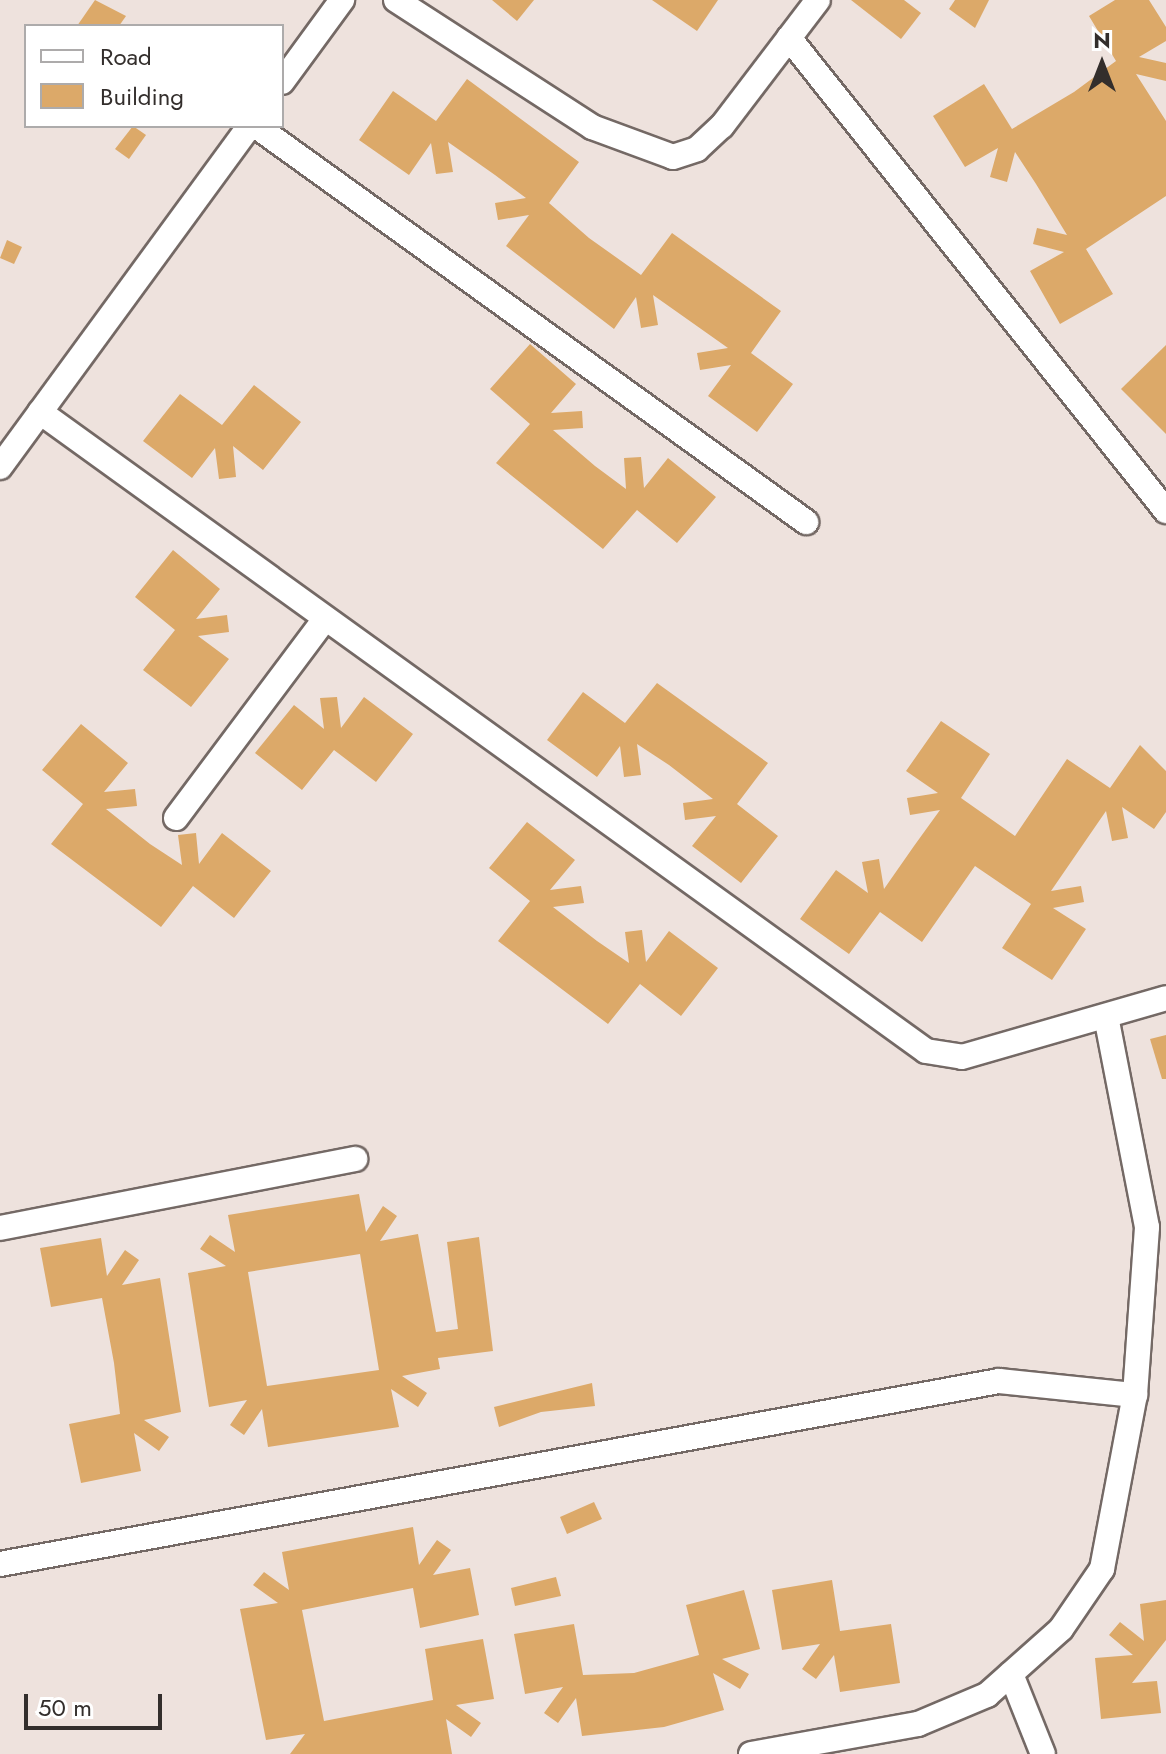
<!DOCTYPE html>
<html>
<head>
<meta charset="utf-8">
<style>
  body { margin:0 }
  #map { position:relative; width:1166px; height:1754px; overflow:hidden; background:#eee2dd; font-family:Jost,sans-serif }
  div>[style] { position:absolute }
  .building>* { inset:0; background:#dca969 }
  .roads { filter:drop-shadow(2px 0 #746965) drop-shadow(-2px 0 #746965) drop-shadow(0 2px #746965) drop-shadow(0 -2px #746965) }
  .minor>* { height:24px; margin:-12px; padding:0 12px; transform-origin:12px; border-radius:12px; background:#fff }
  span { translate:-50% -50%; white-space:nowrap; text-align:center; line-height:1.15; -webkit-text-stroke:8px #fff; paint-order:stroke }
  .legend { position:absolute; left:24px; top:24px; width:260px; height:104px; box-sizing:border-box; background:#fff; border:2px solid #adabab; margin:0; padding:10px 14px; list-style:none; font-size:24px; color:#332e2c }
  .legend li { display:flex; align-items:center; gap:16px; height:40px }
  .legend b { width:40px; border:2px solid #adabab }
  .north { position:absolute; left:1062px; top:24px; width:80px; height:80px; -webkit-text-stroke:6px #fff; paint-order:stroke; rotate:0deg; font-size:22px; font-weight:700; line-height:32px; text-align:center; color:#332e2c }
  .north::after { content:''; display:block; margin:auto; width:28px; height:36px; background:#332e2c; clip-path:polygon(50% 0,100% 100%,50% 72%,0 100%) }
  .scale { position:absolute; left:24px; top:1694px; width:138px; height:36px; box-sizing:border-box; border:4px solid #332e2c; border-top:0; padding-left:10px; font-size:24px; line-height:28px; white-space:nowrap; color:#332e2c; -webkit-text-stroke:6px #fff; paint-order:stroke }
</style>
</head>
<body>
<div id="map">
  <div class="building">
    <i style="clip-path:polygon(95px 0,126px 16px,119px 26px,77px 26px)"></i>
    <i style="clip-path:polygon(492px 0,534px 0,517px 21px)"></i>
    <i style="clip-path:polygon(652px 0,718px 0,697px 31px)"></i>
    <i style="clip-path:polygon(851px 0,904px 0,921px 13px,901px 39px)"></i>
    <i style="clip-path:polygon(955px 0,989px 0,975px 28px,949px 9px)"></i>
    <i style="clip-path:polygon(1115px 0,1149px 0,1166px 27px,1166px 41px,1139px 57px,1166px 63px,1166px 81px,1136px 74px,1166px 121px,1166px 196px,1086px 249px,1113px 294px,1060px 324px,1030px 271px,1064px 252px,1033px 244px,1037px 228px,1067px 235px,1036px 184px,1015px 152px,1007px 182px,990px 177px,998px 148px,965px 167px,933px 116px,984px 84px,1012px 129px,1074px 92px,1116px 61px,1089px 16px)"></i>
    <i style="clip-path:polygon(467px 79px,579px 162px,549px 203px,589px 238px,641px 275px,672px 233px,781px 311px,751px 353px,793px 384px,757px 432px,708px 396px,731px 365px,700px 370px,697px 353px,728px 348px,653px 295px,658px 325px,641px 328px,636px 297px,614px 329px,506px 246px,529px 215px,498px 220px,495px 203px,526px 198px,495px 175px,448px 142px,453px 172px,436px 174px,431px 143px,409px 175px,359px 140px,393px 91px,436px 121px)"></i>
    <i style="clip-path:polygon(133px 126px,146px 135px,129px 159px,115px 149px)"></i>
    <i style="clip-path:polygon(7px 240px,22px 247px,14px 264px,0 258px)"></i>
    <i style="clip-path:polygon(530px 344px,576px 384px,551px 413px,582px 411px,583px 428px,553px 430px,595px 466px,626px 489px,624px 458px,641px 457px,644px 488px,668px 458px,716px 497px,677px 543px,637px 510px,603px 549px,496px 463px,530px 424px,490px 389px)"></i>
    <i style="clip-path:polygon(1166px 345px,1166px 434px,1121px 389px)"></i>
    <i style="clip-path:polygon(254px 385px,301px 422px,263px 470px,233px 446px,236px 477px,219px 479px,215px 448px,192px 478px,143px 441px,180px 394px,222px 425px)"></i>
    <i style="clip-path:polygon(173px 550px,220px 589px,196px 619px,227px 615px,229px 632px,198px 636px,229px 659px,191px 707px,143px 670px,175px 630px,135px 597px)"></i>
    <i style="clip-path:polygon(657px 683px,768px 763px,737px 804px,778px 836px,741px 883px,692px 846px,716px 816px,685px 820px,683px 803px,713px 799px,669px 765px,637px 744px,641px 775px,624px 777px,620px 746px,597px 777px,547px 740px,583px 692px,625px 723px)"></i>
    <i style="clip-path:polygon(337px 697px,341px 728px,364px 697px,413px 734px,376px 782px,334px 750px,302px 790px,255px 753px,294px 705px,324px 729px,320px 698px)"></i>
    <i style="clip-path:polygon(941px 721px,990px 754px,961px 798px,1015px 836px,1067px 759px,1110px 788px,1140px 745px,1166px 771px,1166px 812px,1154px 829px,1122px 807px,1128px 838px,1112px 841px,1106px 811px,1051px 891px,1081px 886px,1084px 902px,1053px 908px,1086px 929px,1052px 980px,1002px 948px,1031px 904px,975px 866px,922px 942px,880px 912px,849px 954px,800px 919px,836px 870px,868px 893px,862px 862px,879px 859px,884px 889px,914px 846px,940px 810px,910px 815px,907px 798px,938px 793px,906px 771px)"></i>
    <i style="clip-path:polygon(81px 724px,128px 763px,104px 792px,135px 789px,137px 806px,106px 809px,150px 844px,182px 865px,178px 835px,196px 833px,199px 864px,222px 833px,271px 871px,234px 918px,193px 886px,161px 927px,51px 844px,83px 804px,42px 770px)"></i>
    <i style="clip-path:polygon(527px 822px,575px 860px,550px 890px,581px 886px,584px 903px,553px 907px,597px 941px,629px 963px,625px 932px,642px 930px,646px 962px,669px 931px,718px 968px,681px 1016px,640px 984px,608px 1024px,498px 941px,530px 901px,489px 868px)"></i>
    <i style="clip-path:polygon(1166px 1035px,1166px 1079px,1162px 1079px,1150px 1039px)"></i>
    <i style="clip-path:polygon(evenodd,359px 1194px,366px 1232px,383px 1206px,397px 1216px,380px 1241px,418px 1234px,436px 1332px,458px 1329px,447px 1242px,479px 1237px,493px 1351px,438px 1358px,440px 1369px,402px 1376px,427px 1393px,418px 1407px,391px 1389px,399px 1427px,268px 1447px,262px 1409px,244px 1435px,230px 1425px,247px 1400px,209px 1407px,188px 1273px,226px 1266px,200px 1249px,210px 1235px,235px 1252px,228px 1215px,359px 1194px,360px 1254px,379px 1370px,267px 1386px,248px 1272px,360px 1254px)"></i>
    <i style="clip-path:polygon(101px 1238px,107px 1276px,125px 1250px,139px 1260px,122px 1285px,160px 1278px,181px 1412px,144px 1420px,169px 1437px,159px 1451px,134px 1433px,141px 1471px,81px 1483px,69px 1424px,120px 1414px,114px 1363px,102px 1298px,51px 1307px,40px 1248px)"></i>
    <i style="clip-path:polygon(592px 1383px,595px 1406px,541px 1412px,499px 1427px,494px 1407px)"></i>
    <i style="clip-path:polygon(594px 1502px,602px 1519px,567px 1534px,560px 1517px)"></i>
    <i style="clip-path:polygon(413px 1527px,419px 1565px,437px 1540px,451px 1550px,433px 1575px,470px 1568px,479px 1615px,420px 1628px,413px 1588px,302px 1610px,324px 1721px,433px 1700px,425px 1649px,483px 1639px,494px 1699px,456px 1705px,481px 1723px,471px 1737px,446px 1719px,452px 1754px,290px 1754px,305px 1734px,266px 1740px,240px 1609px,278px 1603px,253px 1585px,264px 1572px,289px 1590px,282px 1552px)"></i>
    <i style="clip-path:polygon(556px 1577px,561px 1596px,515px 1606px,511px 1588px)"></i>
    <i style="clip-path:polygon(832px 1580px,840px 1631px,891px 1624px,900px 1683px,840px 1692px,834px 1655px,816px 1679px,802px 1669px,820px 1644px,782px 1650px,772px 1590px)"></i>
    <i style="clip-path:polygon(744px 1590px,760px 1649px,722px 1659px,749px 1674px,740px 1689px,713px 1673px,724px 1710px,664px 1727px,582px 1736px,576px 1698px,558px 1723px,544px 1713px,563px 1687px,525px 1694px,514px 1634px,574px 1624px,583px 1675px,634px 1673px,699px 1655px,686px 1605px)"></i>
    <i style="clip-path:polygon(1166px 1600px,1166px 1640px,1132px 1683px,1157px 1681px,1161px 1713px,1101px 1719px,1095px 1658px,1133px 1655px,1109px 1635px,1120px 1622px,1144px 1641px,1140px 1604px)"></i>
  </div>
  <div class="roads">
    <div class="minor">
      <i style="left:396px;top:0;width:234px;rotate:32.9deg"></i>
      <i style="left:592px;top:127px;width:86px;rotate:20.3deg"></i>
      <i style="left:673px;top:157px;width:25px;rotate:-18deg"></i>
      <i style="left:697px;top:149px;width:34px;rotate:-43deg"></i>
      <i style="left:722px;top:126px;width:158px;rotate:-52.7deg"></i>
      <i style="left:789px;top:38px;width:605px;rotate:51.44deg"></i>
      <i style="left:282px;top:82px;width:102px;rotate:-53.8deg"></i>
      <i style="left:256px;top:126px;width:678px;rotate:35.75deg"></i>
      <i style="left:40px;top:412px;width:1092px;rotate:35.8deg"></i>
      <i style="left:926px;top:1051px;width:36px;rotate:9deg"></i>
      <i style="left:962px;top:1057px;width:212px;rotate:-16.1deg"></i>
      <i style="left:0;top:467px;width:423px;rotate:-53.8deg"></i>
      <i style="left:176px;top:818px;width:249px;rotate:-53.2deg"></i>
      <i style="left:0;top:1228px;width:362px;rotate:-11deg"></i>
      <i style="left:0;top:1564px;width:1016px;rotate:-10.38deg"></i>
      <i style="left:999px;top:1381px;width:137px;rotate:5.9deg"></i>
      <i style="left:1011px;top:1674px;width:86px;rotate:68.2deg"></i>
      <i style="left:751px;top:1754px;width:170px;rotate:-10.2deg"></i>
      <i style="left:918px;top:1724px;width:75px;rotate:-22.8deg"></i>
      <i style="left:987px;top:1695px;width:99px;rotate:-41.7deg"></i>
      <i style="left:1061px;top:1629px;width:73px;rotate:-55.7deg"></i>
      <i style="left:1102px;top:1569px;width:177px;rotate:-79.3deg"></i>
      <i style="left:1135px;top:1395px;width:168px;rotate:-85.9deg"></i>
      <i style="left:1147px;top:1227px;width:214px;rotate:-101deg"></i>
    </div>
  </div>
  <ul class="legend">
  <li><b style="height:10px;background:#fff"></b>Road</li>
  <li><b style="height:22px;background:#dca969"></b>Building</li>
  </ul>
  <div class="north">N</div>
  <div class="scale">50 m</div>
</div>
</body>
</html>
